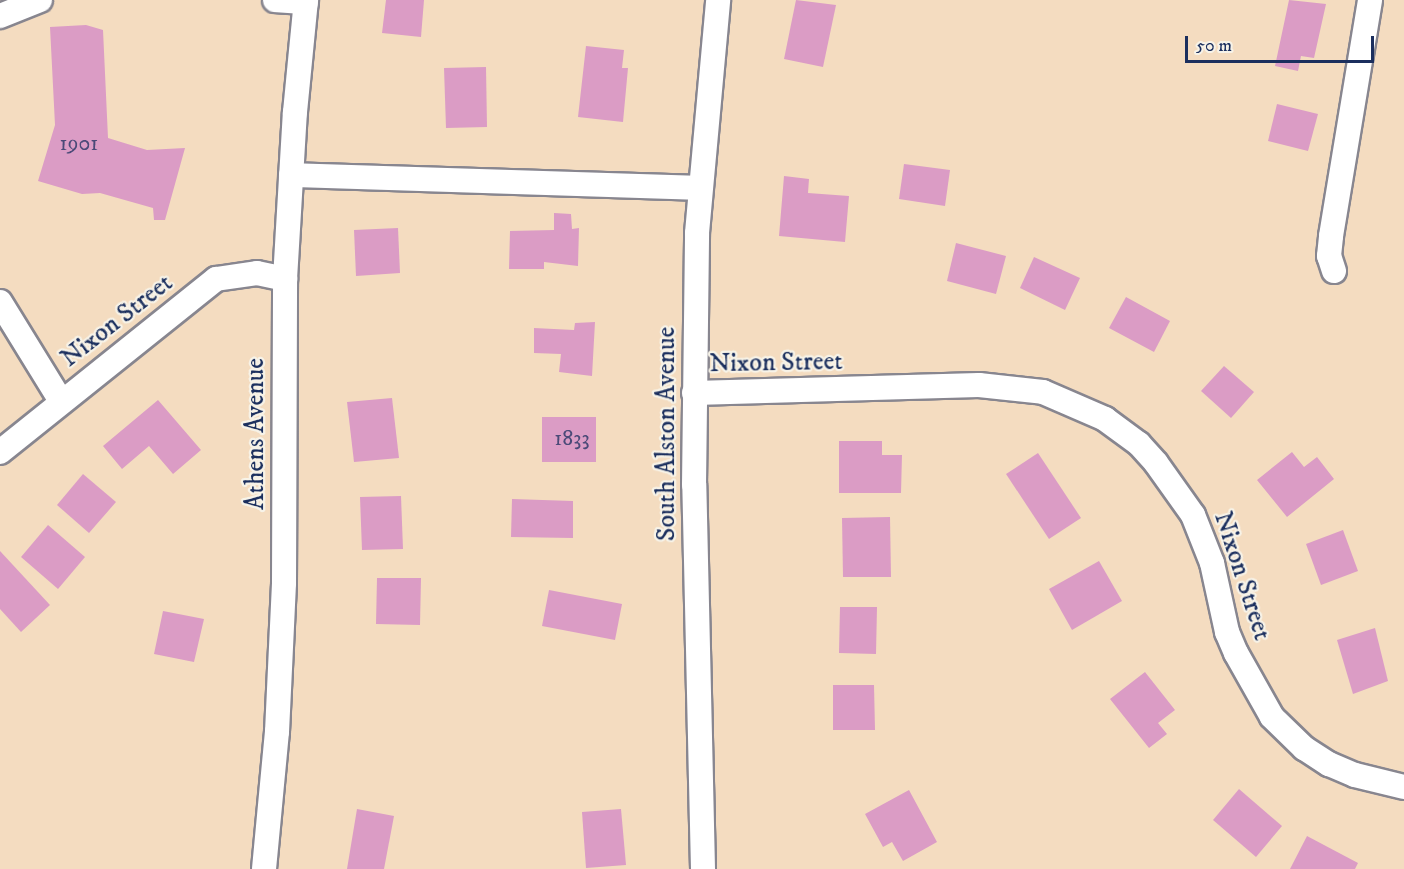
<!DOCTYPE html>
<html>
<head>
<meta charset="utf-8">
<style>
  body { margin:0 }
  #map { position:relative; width:1404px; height:869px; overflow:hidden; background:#f4dcc0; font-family:"IM FELL DW Pica",serif }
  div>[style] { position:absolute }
  .building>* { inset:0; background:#db9cc5 }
  .roads { filter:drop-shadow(2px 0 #88868f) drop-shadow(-2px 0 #88868f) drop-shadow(0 2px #88868f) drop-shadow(0 -2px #88868f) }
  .minor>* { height:24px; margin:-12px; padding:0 12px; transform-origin:12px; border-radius:12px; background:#fff }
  span { translate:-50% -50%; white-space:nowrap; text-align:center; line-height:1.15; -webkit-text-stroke:4.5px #f7f3e8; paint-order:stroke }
  .number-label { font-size:22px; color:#4b4a78 }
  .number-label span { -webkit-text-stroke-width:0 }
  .street-label { font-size:26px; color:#1b2f5e }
  .scale { position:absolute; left:1185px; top:36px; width:189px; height:27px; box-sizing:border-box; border:3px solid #1b2f5e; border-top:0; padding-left:8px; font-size:18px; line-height:21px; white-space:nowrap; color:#1b2f5e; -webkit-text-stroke:4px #f7f3e8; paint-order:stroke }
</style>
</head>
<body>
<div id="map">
  <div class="building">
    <i style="clip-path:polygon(386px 0,424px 0,421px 37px,382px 33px)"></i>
    <i style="clip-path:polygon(796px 0,836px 5px,823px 67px,784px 59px)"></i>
    <i style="clip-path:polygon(1289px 0,1326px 4px,1314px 58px,1301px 56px,1298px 71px,1275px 66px)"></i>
    <i style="clip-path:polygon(86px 25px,103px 30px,108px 138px,147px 150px,185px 148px,165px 220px,154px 220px,153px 208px,100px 193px,82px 194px,38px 181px,55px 125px,50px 27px)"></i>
    <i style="clip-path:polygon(586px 46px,624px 50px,622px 68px,628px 68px,623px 122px,578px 117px)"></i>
    <i style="clip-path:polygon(486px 67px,487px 127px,446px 128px,444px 68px)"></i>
    <i style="clip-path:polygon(1277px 104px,1318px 114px,1308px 151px,1268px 141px)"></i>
    <i style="clip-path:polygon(904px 164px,950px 170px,945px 206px,899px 199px)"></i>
    <i style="clip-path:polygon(784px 176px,809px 179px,808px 193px,849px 196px,845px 242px,779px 236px)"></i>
    <i style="clip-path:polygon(554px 213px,571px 214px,572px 229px,579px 228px,578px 266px,544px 262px,544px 269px,509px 269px,510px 231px,554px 230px)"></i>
    <i style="clip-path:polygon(398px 228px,400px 273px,356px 276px,354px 230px)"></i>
    <i style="clip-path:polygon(956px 243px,1006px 256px,996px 294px,947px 281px)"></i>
    <i style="clip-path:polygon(1034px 257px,1080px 278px,1065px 310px,1020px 288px)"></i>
    <i style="clip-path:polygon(1126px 297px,1170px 321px,1154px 352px,1109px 328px)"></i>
    <i style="clip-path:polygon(595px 322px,592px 376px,559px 372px,561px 354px,534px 353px,534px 328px,574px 330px,575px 323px)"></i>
    <i style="clip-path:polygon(1224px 366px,1254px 392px,1231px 418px,1201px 391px)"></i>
    <i style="clip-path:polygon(392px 398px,399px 458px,354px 462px,347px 402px)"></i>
    <i style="clip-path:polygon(158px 400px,201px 450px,173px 474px,149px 446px,122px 469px,103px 446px)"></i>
    <i style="clip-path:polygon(542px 417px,596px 417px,596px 462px,542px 462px)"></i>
    <i style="clip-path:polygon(839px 441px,882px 441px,882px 455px,902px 455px,901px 493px,839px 493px)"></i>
    <i style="clip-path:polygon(1292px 452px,1304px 467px,1317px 457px,1334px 479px,1287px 517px,1257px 480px)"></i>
    <i style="clip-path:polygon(1038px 453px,1081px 518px,1049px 539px,1006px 474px)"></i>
    <i style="clip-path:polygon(83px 474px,116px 502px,89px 533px,57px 505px)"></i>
    <i style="clip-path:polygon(401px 496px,403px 549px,362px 550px,360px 497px)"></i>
    <i style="clip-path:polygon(512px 499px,573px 501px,573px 538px,511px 537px)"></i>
    <i style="clip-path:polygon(890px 517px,891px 577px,843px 577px,842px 518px)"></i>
    <i style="clip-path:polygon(48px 525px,85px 557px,58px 589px,21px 557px)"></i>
    <i style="clip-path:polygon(1343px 530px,1358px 571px,1321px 585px,1306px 544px)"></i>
    <i style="clip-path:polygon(0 551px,50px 605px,21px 632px,0 609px)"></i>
    <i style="clip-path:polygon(1099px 561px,1122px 601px,1072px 630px,1049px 589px)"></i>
    <i style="clip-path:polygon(377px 578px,421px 578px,420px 625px,376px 624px)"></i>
    <i style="clip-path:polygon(549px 590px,622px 604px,615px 640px,542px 626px)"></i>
    <i style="clip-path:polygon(840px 607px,877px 607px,876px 654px,839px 653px)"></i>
    <i style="clip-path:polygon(163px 611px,204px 619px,194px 662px,154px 654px)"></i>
    <i style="clip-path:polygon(1375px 628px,1388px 681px,1353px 694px,1337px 640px)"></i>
    <i style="clip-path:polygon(1145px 672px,1175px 710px,1158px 723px,1167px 734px,1149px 748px,1110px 699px)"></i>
    <i style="clip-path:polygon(833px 685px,874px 685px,875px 730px,833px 730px)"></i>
    <i style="clip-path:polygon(1239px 789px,1282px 826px,1256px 857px,1213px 820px)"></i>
    <i style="clip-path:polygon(909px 790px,937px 842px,903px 861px,892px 842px,883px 847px,865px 814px)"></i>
    <i style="clip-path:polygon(357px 809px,394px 816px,384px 869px,347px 869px)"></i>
    <i style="clip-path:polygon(621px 809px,626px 865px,586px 868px,582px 812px)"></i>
    <i style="clip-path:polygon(1307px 836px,1358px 863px,1355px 869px,1290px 869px)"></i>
  </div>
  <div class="roads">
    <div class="minor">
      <i style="left:275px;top:0;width:31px;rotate:4deg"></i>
      <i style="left:0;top:16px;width:43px;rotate:-21.8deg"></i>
      <i style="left:291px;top:175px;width:408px;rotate:1.8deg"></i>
      <i style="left:1334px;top:271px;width:16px;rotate:-108deg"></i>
      <i style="left:1329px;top:256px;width:20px;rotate:-84deg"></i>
      <i style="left:1331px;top:236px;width:239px;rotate:-80.6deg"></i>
      <i style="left:0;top:302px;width:116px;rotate:58.4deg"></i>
      <i style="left:694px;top:393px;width:285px;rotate:-1.6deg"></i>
      <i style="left:979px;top:385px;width:64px;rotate:6.2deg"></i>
      <i style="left:1043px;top:392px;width:68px;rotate:23.5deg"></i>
      <i style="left:1105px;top:419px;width:42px;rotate:36.3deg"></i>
      <i style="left:1139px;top:444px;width:25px;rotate:48deg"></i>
      <i style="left:1156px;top:463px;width:64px;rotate:54.6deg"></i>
      <i style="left:1193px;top:515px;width:52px;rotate:68.4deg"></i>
      <i style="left:1212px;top:563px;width:71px;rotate:77.7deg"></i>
      <i style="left:1227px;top:632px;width:23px;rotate:67deg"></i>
      <i style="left:1236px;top:653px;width:73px;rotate:60.6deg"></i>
      <i style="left:1272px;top:717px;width:45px;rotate:44.1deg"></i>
      <i style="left:1304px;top:748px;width:30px;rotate:33deg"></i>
      <i style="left:1329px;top:764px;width:28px;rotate:23deg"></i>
      <i style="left:1355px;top:775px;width:50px;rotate:13.8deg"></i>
      <i style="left:0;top:452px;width:277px;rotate:-38.7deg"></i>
      <i style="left:216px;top:279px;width:41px;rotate:-8.3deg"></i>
      <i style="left:257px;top:273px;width:29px;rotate:12deg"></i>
      <i style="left:264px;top:869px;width:138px;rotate:-84.6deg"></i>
      <i style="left:277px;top:732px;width:149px;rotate:-87.3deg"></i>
      <i style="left:284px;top:583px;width:304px;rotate:-89.8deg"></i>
      <i style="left:285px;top:279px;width:167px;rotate:-86.6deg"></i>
      <i style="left:295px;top:112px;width:113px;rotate:-84.4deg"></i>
      <i style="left:703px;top:869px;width:384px;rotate:-91.3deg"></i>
      <i style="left:694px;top:485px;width:252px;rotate:-89.3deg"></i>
      <i style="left:697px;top:233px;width:234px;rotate:-84.8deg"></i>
    </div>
  </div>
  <div class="number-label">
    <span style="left:79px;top:144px">1901</span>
    <span style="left:572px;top:439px">1833</span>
  </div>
  <div class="street-label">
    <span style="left:117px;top:321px;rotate:-38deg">Nixon Street</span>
    <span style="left:776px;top:363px;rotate:-1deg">Nixon Street</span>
    <span style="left:256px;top:434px;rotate:-90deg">Athens Avenue</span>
    <span style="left:667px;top:434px;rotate:-90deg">South Alston Avenue</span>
    <span style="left:1242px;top:576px;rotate:72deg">Nixon Street</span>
  </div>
  <div class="scale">50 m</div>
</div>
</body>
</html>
